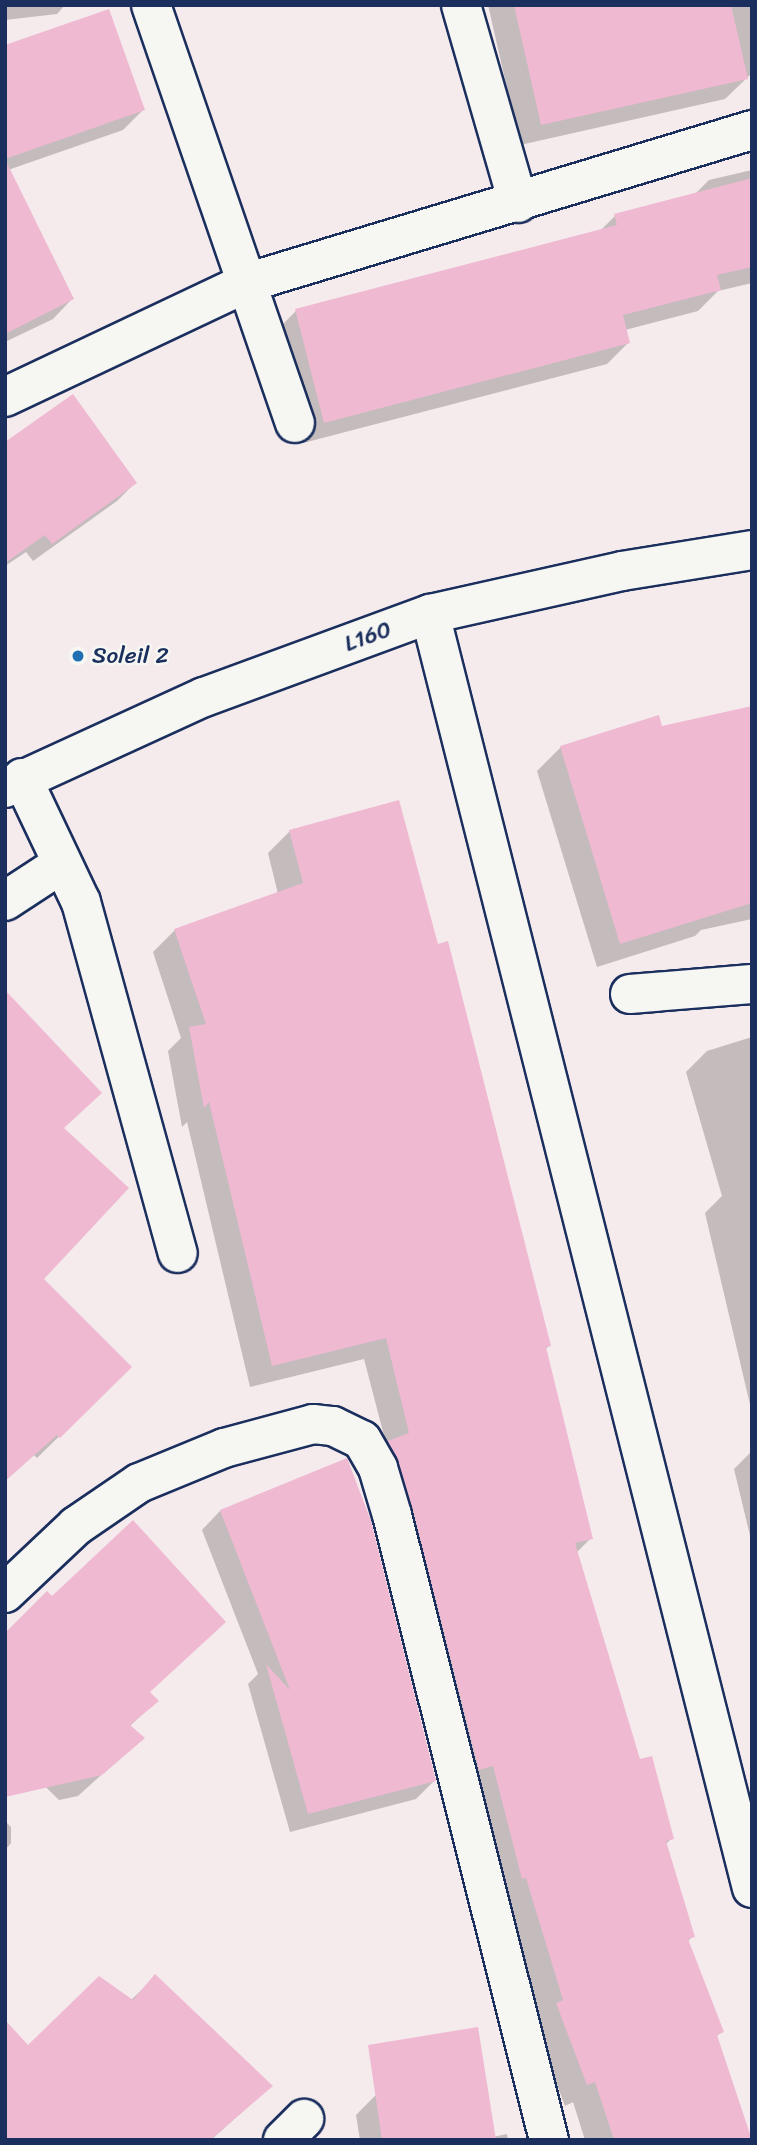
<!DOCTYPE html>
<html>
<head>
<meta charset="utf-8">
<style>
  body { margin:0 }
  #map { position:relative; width:757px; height:2145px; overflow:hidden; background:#f5eaec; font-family:Sriracha,sans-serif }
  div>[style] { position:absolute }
  .shadow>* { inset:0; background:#0003 }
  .building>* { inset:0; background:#efb9d2 }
  .roads { filter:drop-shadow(2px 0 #1b2f5e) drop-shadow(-2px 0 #1b2f5e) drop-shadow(0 2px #1b2f5e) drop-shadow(0 -2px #1b2f5e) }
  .minor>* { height:38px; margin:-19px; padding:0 19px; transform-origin:19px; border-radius:19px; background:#f6f6f2 }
  .tertiary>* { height:38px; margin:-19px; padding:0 19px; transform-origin:19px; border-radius:19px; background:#f6f6f2 }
  .dots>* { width:19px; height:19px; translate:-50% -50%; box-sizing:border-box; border:4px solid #f6f6f2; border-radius:50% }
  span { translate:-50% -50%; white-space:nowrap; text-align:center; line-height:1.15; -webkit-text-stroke:5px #f6f6f2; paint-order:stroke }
  .street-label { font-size:23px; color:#1b2f5e }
  .poi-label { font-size:23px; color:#1b2f5e }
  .left { translate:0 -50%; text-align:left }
  .frame { position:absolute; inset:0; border:7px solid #1b2f5e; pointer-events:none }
</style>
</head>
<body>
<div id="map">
  <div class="shadow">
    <i style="clip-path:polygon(5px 5px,65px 5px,57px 14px,5px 20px)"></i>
    <i style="clip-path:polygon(488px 5px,752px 5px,752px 73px,725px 99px,520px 145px)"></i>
    <i style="clip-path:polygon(5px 62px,143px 110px,123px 130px,8px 170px,72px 299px,53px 319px,5px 342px)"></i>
    <i style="clip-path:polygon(752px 170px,752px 283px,718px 291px,698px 311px,625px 330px,628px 343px,607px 364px,303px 443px,275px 332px,296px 311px,599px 232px,615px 216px,694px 195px,709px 180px)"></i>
    <i style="clip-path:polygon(5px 444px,135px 483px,117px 501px,33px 561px,26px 552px,5px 566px)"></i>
    <i style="clip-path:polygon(752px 708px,752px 919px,701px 930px,695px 936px,597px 967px,537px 771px,561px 747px)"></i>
    <i style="clip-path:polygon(290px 831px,549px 1346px,544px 1350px,591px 1538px,576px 1553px,639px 1761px,672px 1838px,665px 1845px,693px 1936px,688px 1941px,722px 2031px,716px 2037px,750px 2140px,585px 2140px,573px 2102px,565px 2106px,535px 2026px,541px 2020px,505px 1899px,364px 1359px,250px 1387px,187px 1122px,182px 1127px,168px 1051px,181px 1038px,153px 952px,175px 930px,278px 894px,268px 853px)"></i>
    <i style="clip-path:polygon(5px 992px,63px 1129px,42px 1279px,130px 1367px,37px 1458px,34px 1455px,5px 1481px)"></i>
    <i style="clip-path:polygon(752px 1037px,752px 1413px,705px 1213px,722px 1196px,686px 1072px,707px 1051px)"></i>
    <i style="clip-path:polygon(752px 1451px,752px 1544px,734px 1469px)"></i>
    <i style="clip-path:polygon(346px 1460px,434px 1781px,416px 1799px,290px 1832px,248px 1684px,258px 1674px,202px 1530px,220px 1511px)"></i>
    <i style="clip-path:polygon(52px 1598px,156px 1701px,130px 1726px,142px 1738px,78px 1796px,59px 1800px,5px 1747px)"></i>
    <i style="clip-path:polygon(5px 1821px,11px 1827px,11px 1843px,5px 1850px)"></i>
    <i style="clip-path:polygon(155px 1977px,271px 2086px,211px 2140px,5px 2140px,28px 2047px,131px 2000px)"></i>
    <i style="clip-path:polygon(434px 2036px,493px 2137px,507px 2134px,508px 2140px,360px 2140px,356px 2115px)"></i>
  </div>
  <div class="building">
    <i style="clip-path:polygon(514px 5px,731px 5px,748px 79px,541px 125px)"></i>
    <i style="clip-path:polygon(109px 9px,145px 110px,5px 159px,5px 45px)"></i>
    <i style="clip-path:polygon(5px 159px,74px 299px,5px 334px)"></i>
    <i style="clip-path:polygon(752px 178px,752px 267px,717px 275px,721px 290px,623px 315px,630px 343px,324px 423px,295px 309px,617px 225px,614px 214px)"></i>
    <i style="clip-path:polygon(73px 394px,137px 483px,52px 544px,45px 535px,5px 563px,5px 442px)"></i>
    <i style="clip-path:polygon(752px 706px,752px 903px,620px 944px,560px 746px,659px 715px,662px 726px)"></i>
    <i style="clip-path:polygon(399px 800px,438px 944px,448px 941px,551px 1346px,546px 1347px,593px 1539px,575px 1543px,640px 1759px,652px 1756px,674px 1839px,666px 1841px,695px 1937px,688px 1939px,724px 2032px,717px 2035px,752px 2140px,614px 2140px,595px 2082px,587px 2085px,556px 2003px,563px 2000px,526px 1878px,522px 1879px,493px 1766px,479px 1770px,413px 1510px,388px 1441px,409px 1433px,386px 1338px,272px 1366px,209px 1102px,204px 1108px,189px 1027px,206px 1024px,174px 929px,303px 883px,289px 830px)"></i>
    <i style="clip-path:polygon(5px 990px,102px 1093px,64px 1128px,129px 1188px,44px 1279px,132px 1367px,60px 1438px,57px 1435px,5px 1481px)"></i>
    <i style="clip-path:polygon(347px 1458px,371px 1521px,436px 1781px,308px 1814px,266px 1664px,290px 1690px,220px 1510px)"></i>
    <i style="clip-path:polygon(133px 1520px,226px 1622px,150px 1692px,159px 1701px,130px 1725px,145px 1738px,102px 1775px,5px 1797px,5px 1633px,47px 1591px,52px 1596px)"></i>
    <i style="clip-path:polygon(155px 1974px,273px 2086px,210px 2140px,5px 2140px,5px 2020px,28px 2045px,99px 1976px,133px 2000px)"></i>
    <i style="clip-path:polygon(478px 2027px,496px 2140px,382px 2140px,368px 2045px)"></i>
  </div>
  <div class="roads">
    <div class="minor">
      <i style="left:151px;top:5px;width:442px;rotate:71deg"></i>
      <i style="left:461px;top:5px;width:206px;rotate:73.9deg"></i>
      <i style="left:5px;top:397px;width:267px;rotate:-25.3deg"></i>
      <i style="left:246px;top:283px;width:529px;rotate:-16.82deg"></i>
      <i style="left:430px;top:614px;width:1314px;rotate:75.82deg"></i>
      <i style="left:22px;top:778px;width:137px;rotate:64.6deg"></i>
      <i style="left:81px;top:902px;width:364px;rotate:74.6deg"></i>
      <i style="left:5px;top:901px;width:66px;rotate:-33.2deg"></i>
      <i style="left:630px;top:994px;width:122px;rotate:-4.7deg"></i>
      <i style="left:5px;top:1593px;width:98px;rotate:-43.3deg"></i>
      <i style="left:76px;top:1526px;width:76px;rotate:-34.3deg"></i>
      <i style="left:139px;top:1483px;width:92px;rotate:-22.4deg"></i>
      <i style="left:224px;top:1448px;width:92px;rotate:-15.1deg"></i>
      <i style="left:313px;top:1424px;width:20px;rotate:6deg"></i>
      <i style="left:333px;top:1426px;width:32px;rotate:26deg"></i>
      <i style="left:362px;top:1440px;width:32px;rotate:60deg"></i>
      <i style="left:378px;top:1468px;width:49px;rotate:73.4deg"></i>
      <i style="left:392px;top:1515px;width:644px;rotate:75.9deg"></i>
      <i style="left:283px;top:2140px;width:30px;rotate:-45deg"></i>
    </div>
    <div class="tertiary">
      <i style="left:5px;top:788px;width:219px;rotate:-24.6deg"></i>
      <i style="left:204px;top:697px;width:241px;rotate:-20.2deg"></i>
      <i style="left:430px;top:614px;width:197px;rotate:-12.6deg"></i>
      <i style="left:622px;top:571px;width:132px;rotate:-9.2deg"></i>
    </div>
  </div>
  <div class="dots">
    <i style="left:78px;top:656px;background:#1f6fb2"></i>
  </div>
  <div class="street-label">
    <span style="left:368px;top:637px;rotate:-20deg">L160</span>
  </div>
  <div class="poi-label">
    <span class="left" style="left:92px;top:656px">Soleil 2</span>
  </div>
  <div class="frame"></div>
</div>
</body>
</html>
